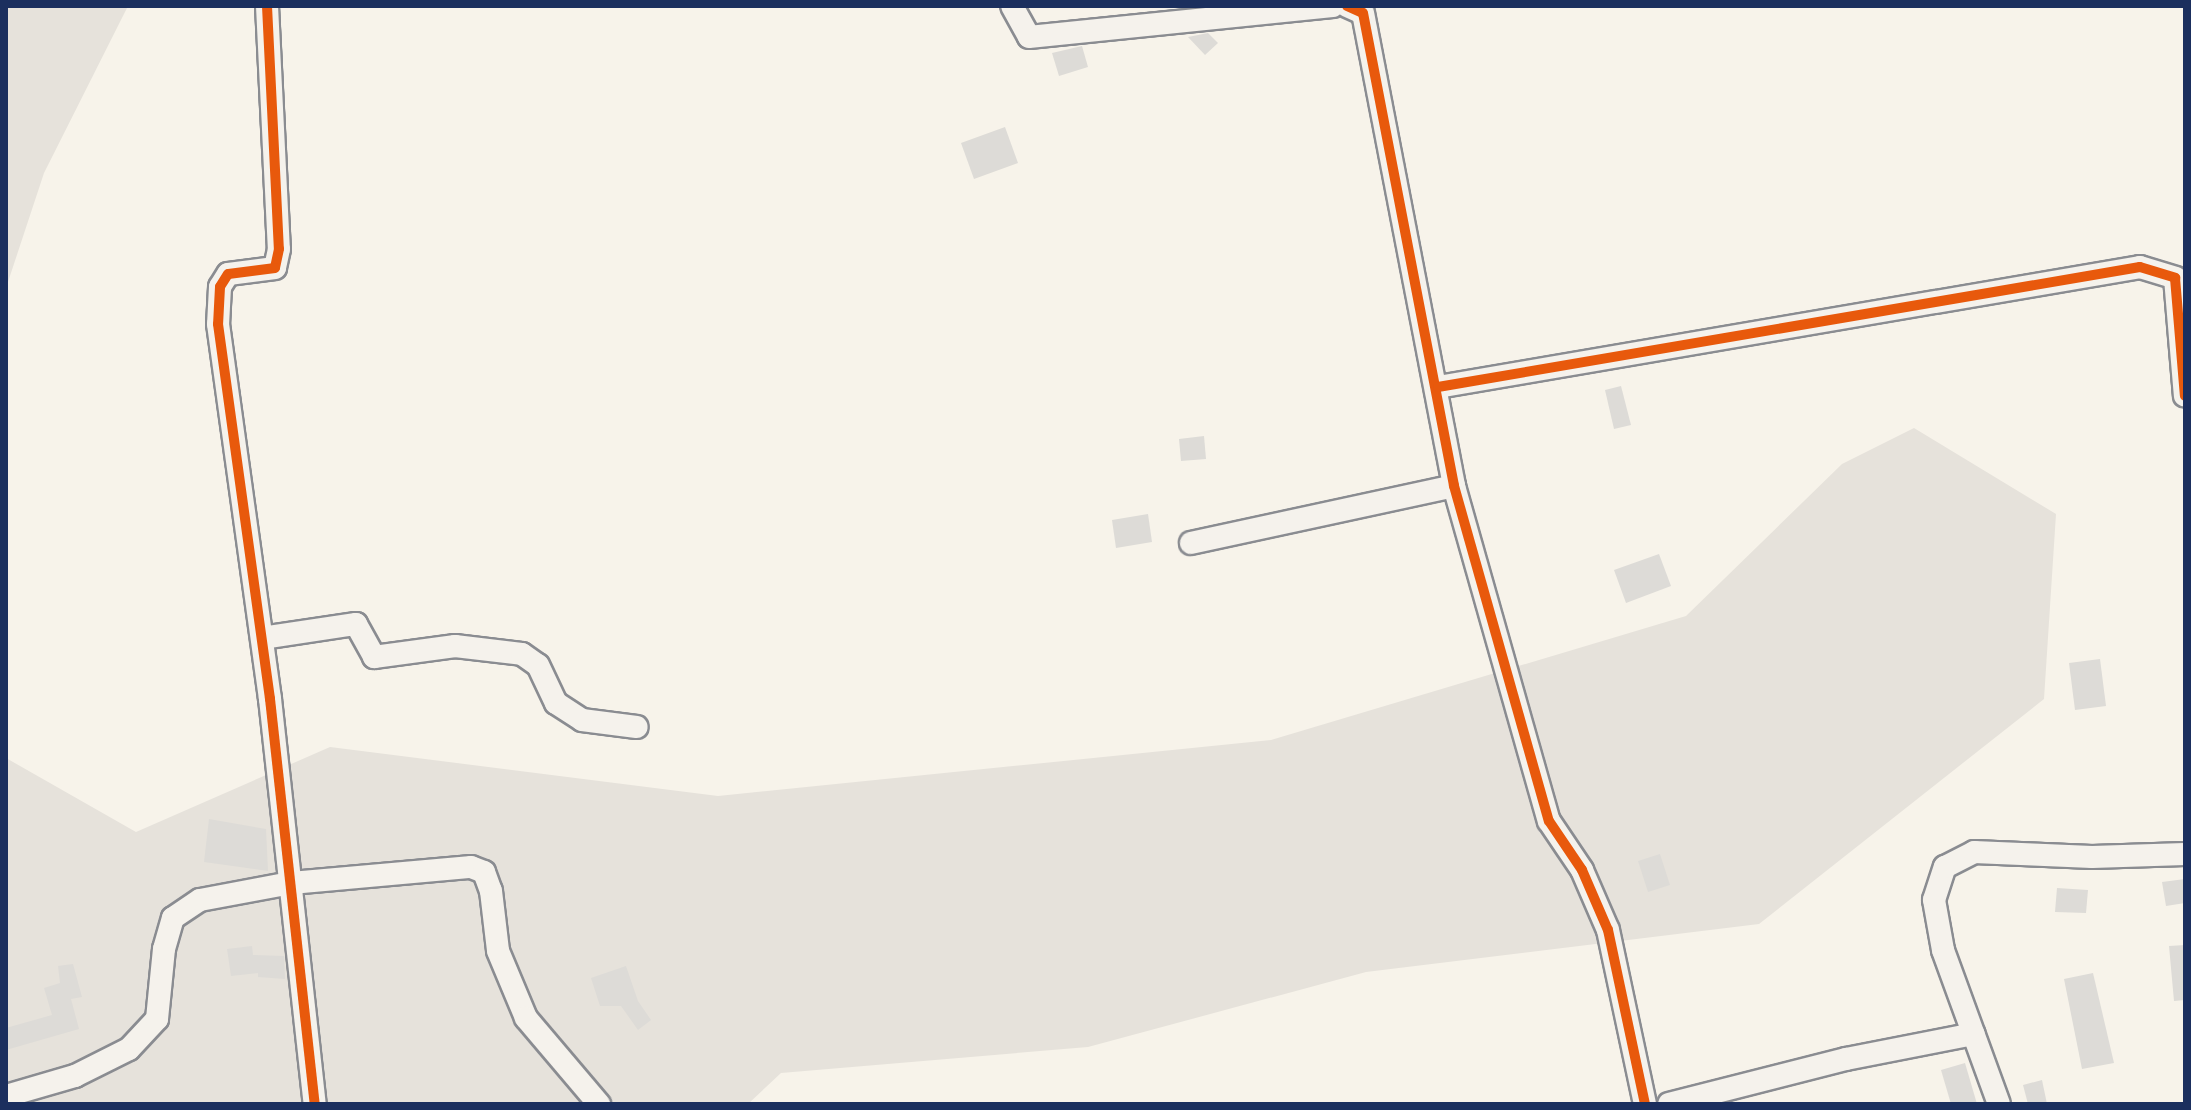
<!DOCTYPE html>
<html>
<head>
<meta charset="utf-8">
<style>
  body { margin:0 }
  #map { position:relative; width:2191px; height:1110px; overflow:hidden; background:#f7f3ea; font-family:Mynerve,sans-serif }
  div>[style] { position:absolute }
  .green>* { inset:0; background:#e6e2db }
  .building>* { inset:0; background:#dddbd7 }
  .roads { filter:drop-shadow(2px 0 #8a8c91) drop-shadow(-2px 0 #8a8c91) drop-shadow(0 2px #8a8c91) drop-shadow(0 -2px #8a8c91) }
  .minor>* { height:22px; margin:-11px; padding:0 11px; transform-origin:11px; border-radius:11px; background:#f5f2ec }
  .cycleway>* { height:10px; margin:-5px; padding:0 5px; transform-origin:5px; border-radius:5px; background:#e8590c }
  span { translate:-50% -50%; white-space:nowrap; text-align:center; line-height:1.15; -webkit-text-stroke:6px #fcf5e5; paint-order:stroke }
  .frame { position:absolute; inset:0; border:8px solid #1b2f5e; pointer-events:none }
</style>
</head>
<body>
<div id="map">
  <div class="green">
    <i style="clip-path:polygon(6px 6px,128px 6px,44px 173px,6px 288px)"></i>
    <i style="clip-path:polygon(1914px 428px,2056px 514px,2044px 699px,1759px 924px,1366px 972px,1088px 1047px,781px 1073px,748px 1104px,6px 1104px,6px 758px,136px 832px,330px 747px,718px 796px,1271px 740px,1686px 616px,1842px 464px)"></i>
  </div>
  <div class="building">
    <i style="clip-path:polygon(1208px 33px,1218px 43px,1205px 55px,1188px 37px)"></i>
    <i style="clip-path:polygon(1082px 46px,1088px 67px,1059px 76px,1052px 53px)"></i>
    <i style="clip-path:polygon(1005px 127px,1018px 163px,974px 179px,961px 143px)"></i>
    <i style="clip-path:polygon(1621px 386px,1631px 425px,1614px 429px,1605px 390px)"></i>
    <i style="clip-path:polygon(1204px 436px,1206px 459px,1181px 461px,1179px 439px)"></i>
    <i style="clip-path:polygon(1148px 514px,1152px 542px,1116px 548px,1112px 520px)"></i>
    <i style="clip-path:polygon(1659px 554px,1671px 586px,1626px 603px,1614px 570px)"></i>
    <i style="clip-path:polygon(2100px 659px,2106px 706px,2075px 710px,2069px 663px)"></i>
    <i style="clip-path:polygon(209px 819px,266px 829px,268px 871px,204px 862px)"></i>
    <i style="clip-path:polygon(1660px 854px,1670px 885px,1648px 892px,1638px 861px)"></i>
    <i style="clip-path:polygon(2185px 879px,2185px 903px,2166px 906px,2162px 882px)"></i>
    <i style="clip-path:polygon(2057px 888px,2088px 890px,2086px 913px,2055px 912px)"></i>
    <i style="clip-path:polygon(2185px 945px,2185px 1000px,2174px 1001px,2169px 946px)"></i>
    <i style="clip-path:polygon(252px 946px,253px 955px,284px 956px,285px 979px,258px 977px,258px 973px,231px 976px,227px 949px)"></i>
    <i style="clip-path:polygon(73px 964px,82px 997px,71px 999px,79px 1029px,6px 1050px,6px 1028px,52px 1015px,44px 988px,60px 983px,58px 966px)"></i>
    <i style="clip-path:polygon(626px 966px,638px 1001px,651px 1020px,638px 1030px,621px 1006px,600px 1006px,591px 978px)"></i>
    <i style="clip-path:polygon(2093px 973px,2114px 1063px,2082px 1069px,2064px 979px)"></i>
    <i style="clip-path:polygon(1965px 1063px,1977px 1104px,1951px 1104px,1941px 1070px)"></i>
    <i style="clip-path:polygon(2042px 1080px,2047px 1104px,2028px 1104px,2023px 1085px)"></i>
  </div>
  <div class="roads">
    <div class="minor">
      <i style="left:267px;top:6px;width:243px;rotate:87.2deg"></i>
      <i style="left:279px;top:249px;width:19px;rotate:102deg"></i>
      <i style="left:275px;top:268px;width:47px;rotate:172.7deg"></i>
      <i style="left:228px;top:274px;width:15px;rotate:122deg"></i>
      <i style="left:220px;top:287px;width:37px;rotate:93deg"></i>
      <i style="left:218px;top:324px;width:379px;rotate:82.1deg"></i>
      <i style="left:270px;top:699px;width:407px;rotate:83.7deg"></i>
      <i style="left:1012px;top:6px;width:35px;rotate:61deg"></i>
      <i style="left:1029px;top:37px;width:305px;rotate:-5.8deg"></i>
      <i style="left:1347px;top:6px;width:17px;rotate:24deg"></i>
      <i style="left:1363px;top:13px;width:482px;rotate:79.1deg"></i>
      <i style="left:1454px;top:486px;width:348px;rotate:74.2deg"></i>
      <i style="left:1549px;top:821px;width:59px;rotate:56deg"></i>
      <i style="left:1582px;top:870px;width:65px;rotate:66.6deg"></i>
      <i style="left:1608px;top:930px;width:178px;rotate:78deg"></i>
      <i style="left:1438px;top:387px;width:712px;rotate:-9.7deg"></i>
      <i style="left:2140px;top:267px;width:37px;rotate:17deg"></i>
      <i style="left:2175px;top:278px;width:118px;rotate:85.2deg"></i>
      <i style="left:1191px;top:543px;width:269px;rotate:-12.2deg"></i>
      <i style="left:262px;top:638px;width:95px;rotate:-8.5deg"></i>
      <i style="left:356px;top:624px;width:38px;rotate:61deg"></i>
      <i style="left:374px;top:657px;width:82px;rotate:-7.7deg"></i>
      <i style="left:455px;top:646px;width:67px;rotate:6.8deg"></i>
      <i style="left:522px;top:654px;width:19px;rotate:35deg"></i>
      <i style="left:538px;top:665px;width:42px;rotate:64.7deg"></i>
      <i style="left:556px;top:703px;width:31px;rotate:33deg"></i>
      <i style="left:582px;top:720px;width:55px;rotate:7.3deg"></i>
      <i style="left:6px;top:1096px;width:72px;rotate:-16.2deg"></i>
      <i style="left:75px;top:1076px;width:60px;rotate:-26.6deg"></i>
      <i style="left:129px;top:1049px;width:41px;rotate:-47deg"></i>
      <i style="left:157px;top:1019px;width:70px;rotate:-84.3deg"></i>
      <i style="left:164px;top:949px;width:32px;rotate:-74deg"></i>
      <i style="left:173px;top:918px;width:32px;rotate:-34deg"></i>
      <i style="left:200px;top:900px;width:93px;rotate:-10.6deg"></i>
      <i style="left:291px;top:883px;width:181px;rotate:-5.1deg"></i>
      <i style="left:471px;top:867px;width:14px;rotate:21deg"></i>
      <i style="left:484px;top:872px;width:20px;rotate:70deg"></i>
      <i style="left:491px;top:891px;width:60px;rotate:83.3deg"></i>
      <i style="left:498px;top:951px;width:73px;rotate:67.3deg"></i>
      <i style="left:526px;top:1018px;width:113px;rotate:49.7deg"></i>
      <i style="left:1669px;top:1104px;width:183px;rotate:-14.3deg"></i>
      <i style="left:1846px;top:1059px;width:130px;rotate:-11.1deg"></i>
      <i style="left:1999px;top:1104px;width:164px;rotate:-110deg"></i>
      <i style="left:1943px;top:950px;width:51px;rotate:-100.2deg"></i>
      <i style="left:1934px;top:900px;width:35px;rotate:-72deg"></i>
      <i style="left:1945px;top:867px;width:33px;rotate:-27deg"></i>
      <i style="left:1974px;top:852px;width:118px;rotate:2.4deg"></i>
      <i style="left:2092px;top:857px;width:93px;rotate:-1.8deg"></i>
    </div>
  </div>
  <div class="cycleway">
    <i style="left:267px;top:6px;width:243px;rotate:87.2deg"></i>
    <i style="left:279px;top:249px;width:19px;rotate:102deg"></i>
    <i style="left:275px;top:268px;width:47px;rotate:172.7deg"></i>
    <i style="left:228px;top:274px;width:15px;rotate:122deg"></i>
    <i style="left:220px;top:287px;width:37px;rotate:93deg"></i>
    <i style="left:218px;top:324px;width:379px;rotate:82.1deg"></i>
    <i style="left:270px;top:699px;width:407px;rotate:83.7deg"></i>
    <i style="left:1347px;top:6px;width:17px;rotate:24deg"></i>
    <i style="left:1363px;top:13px;width:482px;rotate:79.1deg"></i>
    <i style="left:1454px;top:486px;width:348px;rotate:74.2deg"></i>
    <i style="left:1549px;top:821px;width:59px;rotate:56deg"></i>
    <i style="left:1582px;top:870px;width:65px;rotate:66.6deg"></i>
    <i style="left:1608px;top:930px;width:178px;rotate:78deg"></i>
    <i style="left:1438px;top:387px;width:712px;rotate:-9.7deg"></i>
    <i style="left:2140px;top:267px;width:37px;rotate:17deg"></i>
    <i style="left:2175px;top:278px;width:118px;rotate:85.2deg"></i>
  </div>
  <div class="frame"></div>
</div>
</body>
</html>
